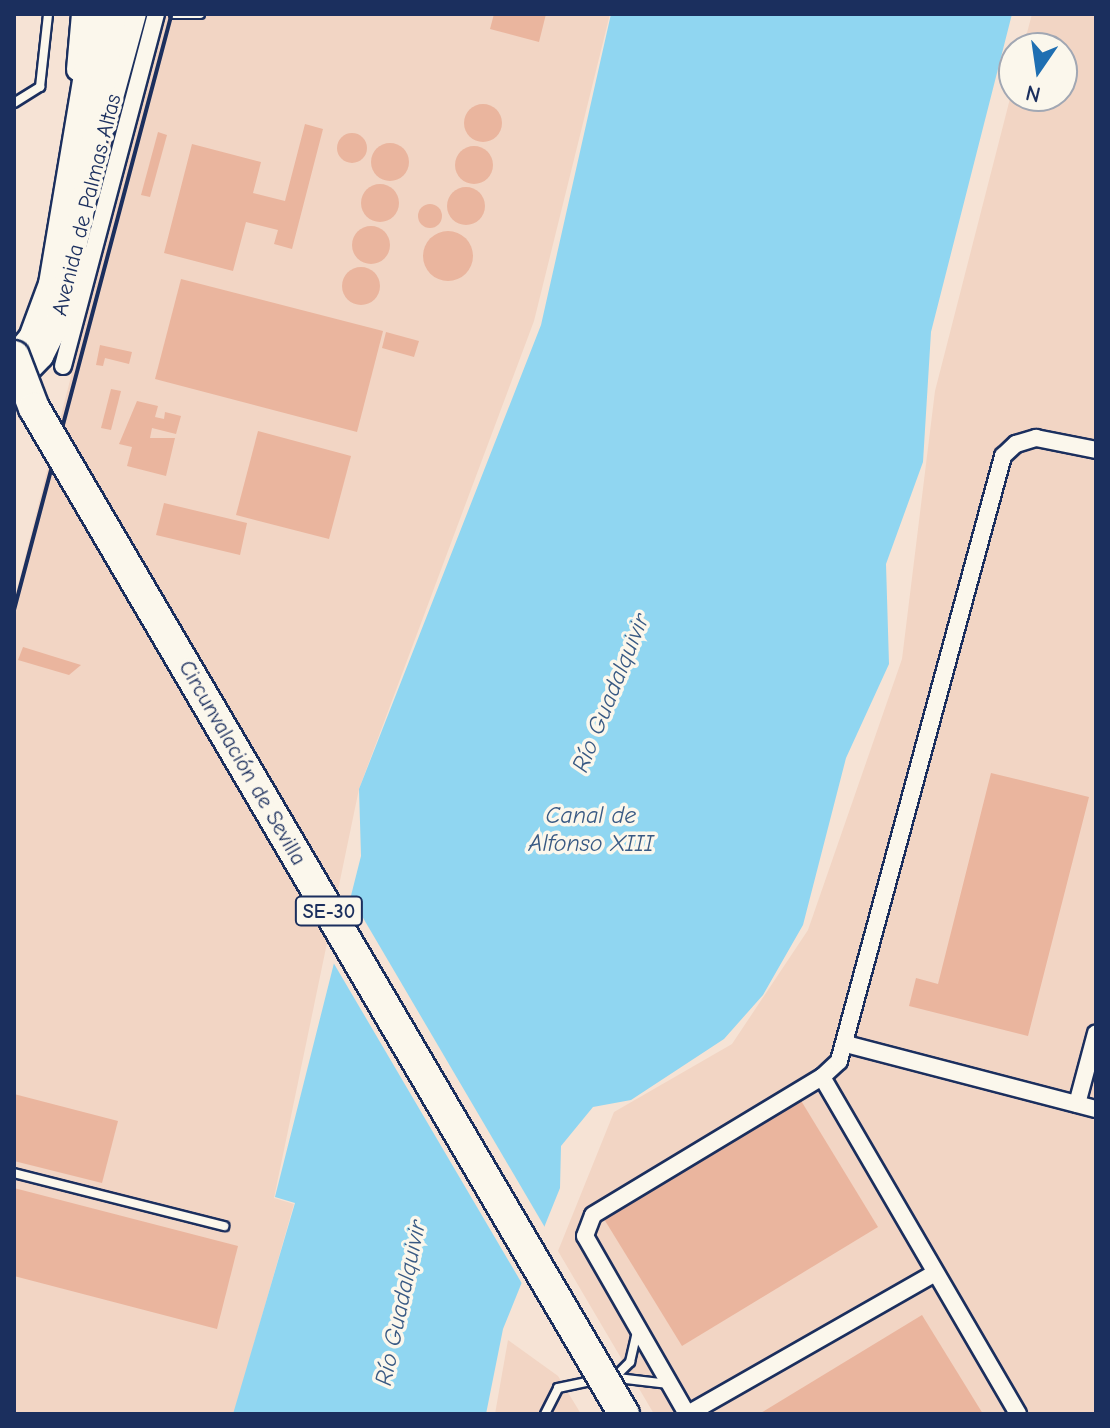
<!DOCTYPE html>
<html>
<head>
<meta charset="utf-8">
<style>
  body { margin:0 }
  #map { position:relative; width:1110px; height:1428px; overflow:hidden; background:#f6e3d5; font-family:"Comic Neue",sans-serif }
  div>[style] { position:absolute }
  .built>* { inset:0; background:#f2d5c4 }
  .water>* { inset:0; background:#90d6f1 }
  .pier>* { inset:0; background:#f6e3d5 }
  .building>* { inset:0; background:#eab59e }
  .round { border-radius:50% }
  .roads { filter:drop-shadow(2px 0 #1b2f5e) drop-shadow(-2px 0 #1b2f5e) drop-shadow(0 2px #1b2f5e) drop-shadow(0 -2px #1b2f5e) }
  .service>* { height:8px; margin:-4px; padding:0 4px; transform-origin:4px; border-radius:4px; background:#fbf7ec }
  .minor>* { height:16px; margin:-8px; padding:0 8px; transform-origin:8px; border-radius:8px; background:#fbf7ec }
  .tertiary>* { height:20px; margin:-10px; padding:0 10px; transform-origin:10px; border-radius:10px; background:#fbf7ec }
  .secondary>* { height:24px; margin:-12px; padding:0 12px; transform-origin:12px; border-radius:12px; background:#fbf7ec }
  .rail>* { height:4px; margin:-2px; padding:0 2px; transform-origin:2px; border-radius:2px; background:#1b2f5e }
  .bridges { filter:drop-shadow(2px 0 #1b2f5e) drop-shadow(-2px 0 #1b2f5e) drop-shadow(0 2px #1b2f5e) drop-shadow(0 -2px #1b2f5e) }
  .motorway-bridge>* { height:30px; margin:-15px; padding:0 15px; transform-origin:15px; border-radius:15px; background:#fbf7ec }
  span { translate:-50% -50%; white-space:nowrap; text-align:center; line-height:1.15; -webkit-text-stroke:7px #fbf7ec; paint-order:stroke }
  .shield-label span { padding:2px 6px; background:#fbf7ec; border:2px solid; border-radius:6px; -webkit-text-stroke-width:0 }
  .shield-label { font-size:20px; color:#1b2f5e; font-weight:700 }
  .street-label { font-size:22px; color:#1b2f5e }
  .water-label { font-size:24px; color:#385983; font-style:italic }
  .frame { position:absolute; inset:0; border:16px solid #1b2f5e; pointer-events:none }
  .north { position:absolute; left:998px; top:32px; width:80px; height:80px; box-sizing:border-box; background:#fbf7ec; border:2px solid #a1a7b3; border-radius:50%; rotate:193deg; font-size:22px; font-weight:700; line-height:32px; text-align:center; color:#1b2f5e }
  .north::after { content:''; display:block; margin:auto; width:28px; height:36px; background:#1f6fb2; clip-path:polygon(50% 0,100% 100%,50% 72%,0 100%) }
</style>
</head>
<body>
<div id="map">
  <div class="built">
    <i style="clip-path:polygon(163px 14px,610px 14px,534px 321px,359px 789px,274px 1198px,294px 1204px,234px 1414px,14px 1414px,14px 601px)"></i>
    <i style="clip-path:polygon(1032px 14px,1096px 14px,1096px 1414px,654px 1414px,558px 1251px,614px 1112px,732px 1044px,808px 930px,902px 659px,935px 391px,1014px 83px,1014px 96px,1062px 96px,1062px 48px,1023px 48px)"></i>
    <i style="clip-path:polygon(508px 1340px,558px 1376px,581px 1414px,495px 1414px)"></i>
  </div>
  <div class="water">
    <i style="clip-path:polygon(611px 14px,1012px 14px,931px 332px,923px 462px,886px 564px,889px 664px,846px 758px,803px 925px,763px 995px,724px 1039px,631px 1100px,593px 1107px,561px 1146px,560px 1188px,503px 1329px,486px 1414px,233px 1414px,295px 1203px,275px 1197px,361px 856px,359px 789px,541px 325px)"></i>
  </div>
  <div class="pier">
    <i style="clip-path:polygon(349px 894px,547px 1231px,524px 1287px,333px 962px)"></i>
  </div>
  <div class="building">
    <i style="clip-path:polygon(494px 14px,546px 14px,539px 42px,490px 29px)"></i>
    <i class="round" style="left:464px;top:104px;width:38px;height:38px"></i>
    <i style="clip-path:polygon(305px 124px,323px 129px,292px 249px,274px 244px,278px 230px,246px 222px,233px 271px,164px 253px,192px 144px,261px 162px,253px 193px,285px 201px)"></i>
    <i style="clip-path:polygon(158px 132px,167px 135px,150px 197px,141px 195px)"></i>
    <i class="round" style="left:337px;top:133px;width:30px;height:30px"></i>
    <i class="round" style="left:371px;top:143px;width:38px;height:38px"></i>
    <i class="round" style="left:455px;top:146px;width:38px;height:38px"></i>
    <i class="round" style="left:361px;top:184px;width:38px;height:38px"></i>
    <i class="round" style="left:447px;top:187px;width:38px;height:38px"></i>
    <i class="round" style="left:418px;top:204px;width:24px;height:24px"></i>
    <i class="round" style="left:352px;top:226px;width:38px;height:38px"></i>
    <i class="round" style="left:423px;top:231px;width:50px;height:50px"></i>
    <i class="round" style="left:342px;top:267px;width:38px;height:38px"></i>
    <i style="clip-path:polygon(181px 279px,383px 331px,357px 432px,155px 379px)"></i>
    <i style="clip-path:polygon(386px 332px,419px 341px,414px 357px,382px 348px)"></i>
    <i style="clip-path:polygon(100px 345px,132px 352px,129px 364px,105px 358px,103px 366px,96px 365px)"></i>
    <i style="clip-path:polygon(111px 389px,121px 391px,111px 430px,101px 428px)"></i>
    <i style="clip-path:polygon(137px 401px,158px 406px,155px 417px,164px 419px,165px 412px,181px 416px,176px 434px,152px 428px,150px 438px,175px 438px,166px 476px,127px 466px,132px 447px,119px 444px)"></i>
    <i style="clip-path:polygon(258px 431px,351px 456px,329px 539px,236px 515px)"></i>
    <i style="clip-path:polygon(164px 503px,247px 523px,240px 555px,156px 535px)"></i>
    <i style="clip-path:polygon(23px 647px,81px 665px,69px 675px,18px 660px)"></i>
    <i style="clip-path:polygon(991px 773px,1089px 797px,1028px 1036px,909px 1006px,916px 978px,938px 984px)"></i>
    <i style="clip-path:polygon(14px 1094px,118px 1121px,102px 1183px,14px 1161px)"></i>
    <i style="clip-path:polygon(800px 1099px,878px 1227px,682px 1346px,604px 1219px)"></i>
    <i style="clip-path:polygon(14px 1188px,238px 1246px,217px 1329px,14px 1276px)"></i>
    <i style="clip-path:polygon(922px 1315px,983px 1414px,759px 1414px)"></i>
  </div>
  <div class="roads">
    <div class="service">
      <i style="left:174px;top:14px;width:26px"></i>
      <i style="left:14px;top:103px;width:31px;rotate:-32deg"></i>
      <i style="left:40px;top:87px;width:73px;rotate:-83.7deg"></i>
      <i style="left:14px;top:1173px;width:217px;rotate:14.2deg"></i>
      <i style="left:616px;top:1376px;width:20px;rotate:-45deg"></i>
      <i style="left:630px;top:1362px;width:32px;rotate:-77deg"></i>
      <i style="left:609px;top:1377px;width:60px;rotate:6.7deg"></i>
      <i style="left:545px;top:1414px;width:29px;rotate:-63deg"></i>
      <i style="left:558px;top:1388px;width:38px;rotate:-12deg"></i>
    </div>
    <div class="minor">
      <i style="left:63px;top:366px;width:364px;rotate:-75.2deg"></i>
      <i style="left:846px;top:1044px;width:258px;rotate:14.6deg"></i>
      <i style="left:822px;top:1077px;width:390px;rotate:59.8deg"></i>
      <i style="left:1077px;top:1104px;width:73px;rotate:-75deg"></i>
      <i style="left:687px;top:1414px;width:205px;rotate:-119.8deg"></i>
      <i style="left:585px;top:1236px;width:22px;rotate:-69deg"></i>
      <i style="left:593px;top:1215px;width:267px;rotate:-31.1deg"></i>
      <i style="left:822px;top:1077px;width:23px;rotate:-43deg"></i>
      <i style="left:839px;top:1061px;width:627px;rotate:-74.83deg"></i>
      <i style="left:1003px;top:456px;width:18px;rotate:-43deg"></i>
      <i style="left:1016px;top:444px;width:21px;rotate:-17deg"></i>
      <i style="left:1036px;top:438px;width:61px;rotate:11.3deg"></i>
      <i style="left:688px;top:1414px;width:284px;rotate:-29.7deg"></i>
    </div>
    <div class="tertiary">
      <i style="left:77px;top:70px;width:56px;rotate:-84.9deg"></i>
      <i style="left:105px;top:127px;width:117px;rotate:-74.7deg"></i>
    </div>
    <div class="secondary">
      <i style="left:14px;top:358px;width:26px;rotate:-50deg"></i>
      <i style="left:31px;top:338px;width:58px;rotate:-69.7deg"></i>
      <i style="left:51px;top:284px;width:274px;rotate:-80.5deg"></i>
      <i style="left:14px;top:384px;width:39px;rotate:-46deg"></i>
      <i style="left:41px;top:356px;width:40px;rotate:-63.4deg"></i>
      <i style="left:59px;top:320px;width:142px;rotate:-78.2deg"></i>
      <i style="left:88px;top:181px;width:169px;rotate:-81.2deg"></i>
    </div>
  </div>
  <div class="rail">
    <i style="left:14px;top:610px;width:614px;rotate:-75.19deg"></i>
  </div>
  <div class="bridges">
    <div class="motorway-bridge">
      <i style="left:14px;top:356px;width:56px;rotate:69deg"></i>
      <i style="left:34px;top:408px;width:1166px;rotate:59.61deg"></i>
    </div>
  </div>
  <div class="shield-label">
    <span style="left:329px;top:911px">SE-30</span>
  </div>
  <div class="street-label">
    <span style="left:87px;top:205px;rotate:-76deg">Avenida de Palmas Altas</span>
    <span style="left:242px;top:763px;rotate:60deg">Circunvalación de Sevilla</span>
  </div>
  <div class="water-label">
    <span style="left:611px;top:693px;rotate:-68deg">Río Guadalquivir</span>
    <span style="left:591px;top:830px">Canal de<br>Alfonso XIII</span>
    <span style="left:401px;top:1303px;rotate:-78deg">Río Guadalquivir</span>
  </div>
  <div class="frame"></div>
  <div class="north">N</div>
</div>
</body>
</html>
